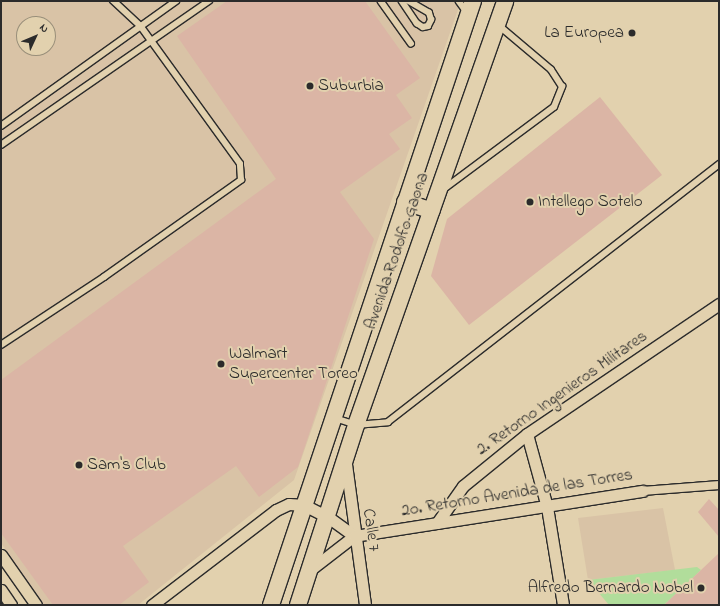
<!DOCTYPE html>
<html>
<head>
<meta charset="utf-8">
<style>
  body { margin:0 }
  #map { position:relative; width:720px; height:606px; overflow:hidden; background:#e2d1ae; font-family:"Indie Flower",sans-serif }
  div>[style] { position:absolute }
  .built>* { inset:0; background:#d9c3a6 }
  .green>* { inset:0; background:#b1dd9b }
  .building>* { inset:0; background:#dbb5a5 }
  .roads { filter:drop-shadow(1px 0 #2b2b2b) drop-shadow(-1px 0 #2b2b2b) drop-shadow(0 1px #2b2b2b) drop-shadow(0 -1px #2b2b2b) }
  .service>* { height:5.5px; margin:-2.75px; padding:0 2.75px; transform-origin:2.75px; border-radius:2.75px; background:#e2d1ae }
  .pedestrian>* { height:8px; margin:-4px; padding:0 4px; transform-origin:4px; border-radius:4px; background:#e2d1ae }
  .minor>* { height:11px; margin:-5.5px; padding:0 5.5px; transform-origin:5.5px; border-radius:5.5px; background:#e2d1ae }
  .secondary>* { height:16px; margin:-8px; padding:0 8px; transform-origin:8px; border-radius:8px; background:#e2d1ae }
  .dots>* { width:11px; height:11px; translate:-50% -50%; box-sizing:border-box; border:2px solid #e2d1ae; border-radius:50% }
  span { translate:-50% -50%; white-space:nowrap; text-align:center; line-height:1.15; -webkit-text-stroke:4px #e2d1ae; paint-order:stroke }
  .poi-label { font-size:17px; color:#2b2b2b }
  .right { translate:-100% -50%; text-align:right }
  .left { translate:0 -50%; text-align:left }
  .street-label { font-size:17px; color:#2b2b2b }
  .frame { position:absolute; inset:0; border:2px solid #2b2b2b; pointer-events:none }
  .north { position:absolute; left:16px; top:16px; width:40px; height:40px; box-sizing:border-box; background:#e2d1ae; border:1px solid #998f7a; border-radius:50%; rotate:46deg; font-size:11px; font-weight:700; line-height:16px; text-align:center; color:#2b2b2b }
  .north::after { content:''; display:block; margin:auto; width:14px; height:18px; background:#2b2b2b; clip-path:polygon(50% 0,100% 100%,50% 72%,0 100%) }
</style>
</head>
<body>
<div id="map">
  <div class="built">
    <i style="clip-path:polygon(evenodd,1px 1px,461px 1px,294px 480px,138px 605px,43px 605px,1px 543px,1px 1px,24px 24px,48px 24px,48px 48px,24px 48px,24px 24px)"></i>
    <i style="clip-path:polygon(663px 508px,675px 570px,588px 580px,578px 518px)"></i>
  </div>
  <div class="green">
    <i style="clip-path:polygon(697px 567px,701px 570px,664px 605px,609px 605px,588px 580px)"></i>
  </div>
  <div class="building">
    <i style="clip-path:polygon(227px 1px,365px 1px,420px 78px,396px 95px,412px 118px,389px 134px,400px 149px,340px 192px,374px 239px,298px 467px,259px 497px,236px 466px,123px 546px,149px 582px,119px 605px,53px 605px,1px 533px,1px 380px,276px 179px,177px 36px)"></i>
    <i style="clip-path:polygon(600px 97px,662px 175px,469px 325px,431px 276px,447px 219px)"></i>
    <i style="clip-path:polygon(709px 499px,719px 510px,719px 537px,698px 512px)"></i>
    <i style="clip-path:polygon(719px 553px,719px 605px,664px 605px,701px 570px)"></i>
  </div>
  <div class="roads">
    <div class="service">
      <i style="left:381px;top:1px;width:52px;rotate:54.5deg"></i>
      <i style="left:402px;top:1px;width:27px;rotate:56deg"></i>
      <i style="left:417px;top:23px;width:7px;rotate:34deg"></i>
      <i style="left:423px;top:27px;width:5px;rotate:-11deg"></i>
      <i style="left:428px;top:26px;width:7px;rotate:-63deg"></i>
      <i style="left:431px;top:20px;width:7px;rotate:-106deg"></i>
      <i style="left:429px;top:13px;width:24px;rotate:-150deg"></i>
      <i style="left:459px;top:1px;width:14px;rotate:54deg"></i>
      <i style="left:1px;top:126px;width:215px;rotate:-35.5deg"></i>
      <i style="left:1px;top:145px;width:253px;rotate:-34.7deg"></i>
      <i style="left:444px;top:189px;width:137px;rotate:-36.7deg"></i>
      <i style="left:554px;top:107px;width:22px;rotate:-68deg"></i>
      <i style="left:562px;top:87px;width:20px;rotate:-123deg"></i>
      <i style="left:551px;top:70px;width:68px;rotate:-139.8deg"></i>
      <i style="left:1px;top:345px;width:123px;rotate:-33.4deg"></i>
      <i style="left:104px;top:277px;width:168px;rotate:-35.3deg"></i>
      <i style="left:241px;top:180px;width:16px;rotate:-94deg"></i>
      <i style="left:240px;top:164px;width:169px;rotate:-125.9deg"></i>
      <i style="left:141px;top:27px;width:38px;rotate:-137deg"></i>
      <i style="left:335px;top:418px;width:22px;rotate:18deg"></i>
      <i style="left:356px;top:425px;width:32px;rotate:-5deg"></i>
      <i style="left:388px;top:422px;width:420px;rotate:-37.9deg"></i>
    </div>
    <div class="pedestrian">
      <i style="left:643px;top:491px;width:76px;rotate:-4.5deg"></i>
    </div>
    <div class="minor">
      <i style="left:527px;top:434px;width:76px;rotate:74.7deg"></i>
      <i style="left:547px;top:507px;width:99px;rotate:80.7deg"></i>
      <i style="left:346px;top:464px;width:142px;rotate:82.3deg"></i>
      <i style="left:437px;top:523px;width:45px;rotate:-54.9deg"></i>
      <i style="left:463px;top:486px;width:82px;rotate:-39.1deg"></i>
      <i style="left:527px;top:434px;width:232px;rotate:-34.1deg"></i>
      <i style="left:1px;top:555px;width:61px;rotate:55deg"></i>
      <i style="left:310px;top:570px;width:56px;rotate:-37.7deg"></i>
      <i style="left:1px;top:590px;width:18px;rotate:56deg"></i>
      <i style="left:152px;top:605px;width:156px;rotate:-37.5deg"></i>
      <i style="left:276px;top:510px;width:14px;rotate:-25deg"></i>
      <i style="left:289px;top:504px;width:15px;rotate:4deg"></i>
      <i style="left:304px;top:505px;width:27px;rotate:27deg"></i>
      <i style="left:328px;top:517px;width:32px;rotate:36deg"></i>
      <i style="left:354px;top:536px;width:292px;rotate:-8.9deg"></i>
    </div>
    <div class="secondary">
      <i style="left:405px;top:202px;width:28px;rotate:18deg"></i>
      <i style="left:271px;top:605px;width:637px;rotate:-71.51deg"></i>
      <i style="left:298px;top:605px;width:189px;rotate:-72.1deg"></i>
      <i style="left:356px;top:425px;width:449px;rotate:-70.6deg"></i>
    </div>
  </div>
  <div class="dots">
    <i style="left:632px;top:33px;background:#2b2b2b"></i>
    <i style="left:310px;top:86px;background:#2b2b2b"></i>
    <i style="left:530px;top:202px;background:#2b2b2b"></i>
    <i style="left:221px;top:364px;background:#2b2b2b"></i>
    <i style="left:79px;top:465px;background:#2b2b2b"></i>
    <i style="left:701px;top:588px;background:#2b2b2b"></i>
  </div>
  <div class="poi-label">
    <span class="right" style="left:624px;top:33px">La Europea</span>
    <span class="left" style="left:318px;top:86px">Suburbia</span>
    <span class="left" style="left:538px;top:202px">Intellego Sotelo</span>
    <span class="left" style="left:229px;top:364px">Walmart<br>Supercenter Toreo</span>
    <span class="left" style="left:87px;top:465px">Sam's Club</span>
    <span class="right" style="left:693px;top:588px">Alfredo Bernardo Nobel</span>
  </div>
  <div class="street-label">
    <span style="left:397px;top:251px;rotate:-71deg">Avenida Rodolfo Gaona</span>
    <span style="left:562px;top:393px;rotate:-35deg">2. Retorno Ingenieros Militares</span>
    <span style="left:517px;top:493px;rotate:-9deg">2o. Retorno Avenida de las Torres</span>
    <span style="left:371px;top:530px;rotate:82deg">Calle 7</span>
  </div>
  <div class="frame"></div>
  <div class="north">N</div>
</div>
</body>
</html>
